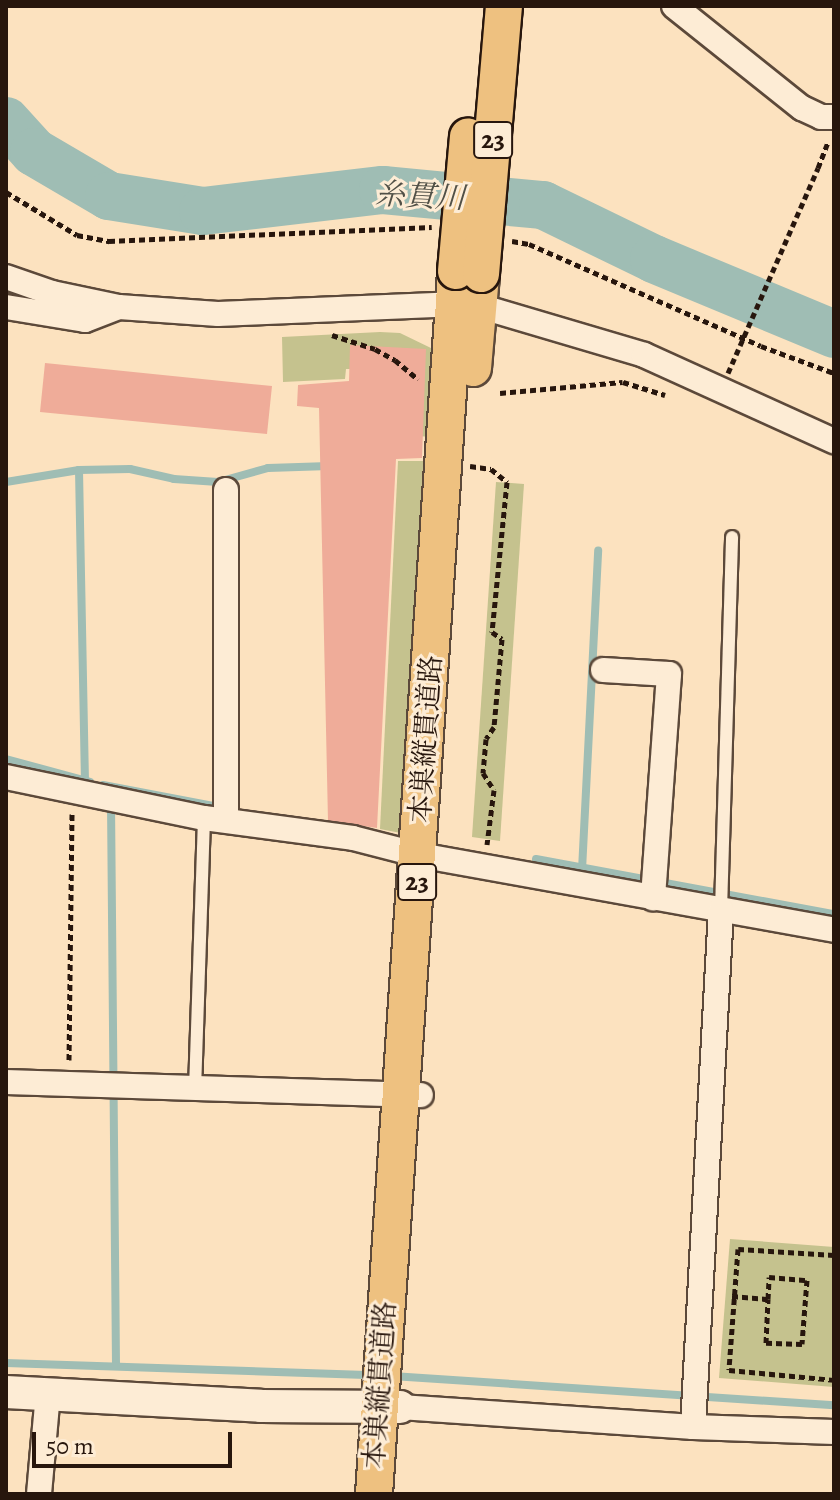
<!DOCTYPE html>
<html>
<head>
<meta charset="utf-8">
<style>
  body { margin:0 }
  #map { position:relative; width:840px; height:1500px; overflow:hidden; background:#fce2bf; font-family:Alegreya,"Noto Serif JP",serif }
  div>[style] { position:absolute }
  .green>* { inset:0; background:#c5c28e }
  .stream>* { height:8px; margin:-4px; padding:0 4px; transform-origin:4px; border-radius:4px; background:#9fbdb4 }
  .river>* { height:48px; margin:-24px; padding:0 24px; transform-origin:24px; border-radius:24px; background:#9fbdb4 }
  .building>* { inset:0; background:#efac99 }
  .path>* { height:5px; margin-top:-2.5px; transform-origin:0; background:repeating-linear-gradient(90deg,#27160d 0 6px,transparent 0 10px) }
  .roads { filter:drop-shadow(2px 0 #5c493a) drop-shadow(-2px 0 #5c493a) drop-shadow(0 2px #5c493a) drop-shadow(0 -2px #5c493a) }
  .lane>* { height:12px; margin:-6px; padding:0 6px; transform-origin:6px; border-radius:6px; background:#fdecd5 }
  .street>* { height:24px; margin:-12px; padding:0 12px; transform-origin:12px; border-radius:12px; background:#fdecd5 }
  .secondary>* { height:32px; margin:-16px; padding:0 16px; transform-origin:16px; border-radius:16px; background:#fdecd5 }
  .primary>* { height:36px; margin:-18px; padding:0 18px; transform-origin:18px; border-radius:18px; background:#eec180 }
  .path-bridge>* { height:5px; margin-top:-2.5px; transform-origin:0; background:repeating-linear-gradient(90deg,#27160d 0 6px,transparent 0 10px) }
  .bridges { filter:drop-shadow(2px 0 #27160d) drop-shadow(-2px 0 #27160d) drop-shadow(0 2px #27160d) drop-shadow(0 -2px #27160d) }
  .primary-bridge>* { height:36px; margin:-18px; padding:0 18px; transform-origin:18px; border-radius:18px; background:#eec180 }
  span { translate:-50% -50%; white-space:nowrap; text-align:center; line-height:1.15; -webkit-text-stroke:6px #fdecd5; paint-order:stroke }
  .shield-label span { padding:2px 6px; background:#fdecd5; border:2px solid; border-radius:6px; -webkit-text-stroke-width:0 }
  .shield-label { font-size:26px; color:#27160d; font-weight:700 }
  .street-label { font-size:28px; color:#27160d }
  .water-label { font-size:30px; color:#515047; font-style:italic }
  .frame { position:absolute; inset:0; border:8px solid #27160d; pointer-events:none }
  .scale { position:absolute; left:32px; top:1432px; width:200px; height:36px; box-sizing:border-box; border:4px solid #27160d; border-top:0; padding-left:10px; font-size:24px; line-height:28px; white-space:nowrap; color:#27160d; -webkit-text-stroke:6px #fdecd5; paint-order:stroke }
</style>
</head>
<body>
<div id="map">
  <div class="green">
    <i style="clip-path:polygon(380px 332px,400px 333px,433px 349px,432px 437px,388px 434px,388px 369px,346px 369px,345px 379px,283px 382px,282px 337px)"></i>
    <i style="clip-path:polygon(398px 461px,433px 461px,406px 834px,380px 829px)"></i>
    <i style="clip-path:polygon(496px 482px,524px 484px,500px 841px,472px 837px)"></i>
    <i style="clip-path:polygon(730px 1239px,834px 1247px,834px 1387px,719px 1378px)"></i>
  </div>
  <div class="stream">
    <i style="left:79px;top:470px;width:311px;rotate:88.9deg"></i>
    <i style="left:6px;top:482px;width:74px;rotate:-9.3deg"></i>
    <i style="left:79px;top:470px;width:51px;rotate:-1.1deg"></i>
    <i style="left:130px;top:469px;width:45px;rotate:12.8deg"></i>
    <i style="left:174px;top:479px;width:44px;rotate:3.9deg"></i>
    <i style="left:218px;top:482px;width:52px;rotate:-15.6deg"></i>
    <i style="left:268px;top:468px;width:61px;rotate:-1.9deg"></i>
    <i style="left:6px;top:759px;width:87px;rotate:15.3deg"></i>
    <i style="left:103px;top:785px;width:123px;rotate:10.8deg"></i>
    <i style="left:111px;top:803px;width:563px;rotate:89.49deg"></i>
    <i style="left:536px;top:859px;width:303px;rotate:10.5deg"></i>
    <i style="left:582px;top:870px;width:320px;rotate:-87.1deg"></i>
    <i style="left:6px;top:1363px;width:368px;rotate:1.9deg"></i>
    <i style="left:392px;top:1376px;width:443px;rotate:3.8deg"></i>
  </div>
  <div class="river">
    <i style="left:6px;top:121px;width:42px;rotate:47.9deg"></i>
    <i style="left:34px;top:152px;width:87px;rotate:30.4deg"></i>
    <i style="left:109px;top:196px;width:95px;rotate:9.1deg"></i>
    <i style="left:203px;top:211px;width:181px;rotate:-6.7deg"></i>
    <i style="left:383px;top:190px;width:161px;rotate:5.4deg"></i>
    <i style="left:543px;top:205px;width:123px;rotate:25.9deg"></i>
    <i style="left:654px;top:259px;width:195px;rotate:22.6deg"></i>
  </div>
  <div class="building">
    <i style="clip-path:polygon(350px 345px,426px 349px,422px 458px,396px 459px,377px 828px,328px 821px,319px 408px,297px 406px,298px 385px,349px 381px)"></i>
    <i style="clip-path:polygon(45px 363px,272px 386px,267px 434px,40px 412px)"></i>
  </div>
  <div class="path">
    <i style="left:818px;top:168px;width:28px;rotate:-69deg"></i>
    <i style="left:6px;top:192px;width:83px;rotate:31.2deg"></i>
    <i style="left:77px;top:235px;width:33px;rotate:11deg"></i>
    <i style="left:109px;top:241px;width:323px;rotate:-2.5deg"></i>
    <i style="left:512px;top:241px;width:17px;rotate:10deg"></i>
    <i style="left:529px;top:244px;width:253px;rotate:23.7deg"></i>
    <i style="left:761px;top:346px;width:78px;rotate:20.3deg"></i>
    <i style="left:332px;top:335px;width:45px;rotate:18deg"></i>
    <i style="left:375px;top:349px;width:23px;rotate:29deg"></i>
    <i style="left:395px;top:360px;width:30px;rotate:40deg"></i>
    <i style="left:500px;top:393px;width:123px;rotate:-5.1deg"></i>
    <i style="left:623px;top:382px;width:44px;rotate:17.2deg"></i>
    <i style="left:470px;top:466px;width:21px;rotate:8deg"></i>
    <i style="left:491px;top:469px;width:21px;rotate:39deg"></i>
    <i style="left:507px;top:482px;width:151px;rotate:95.7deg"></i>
    <i style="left:492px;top:632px;width:12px;rotate:35deg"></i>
    <i style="left:502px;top:639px;width:88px;rotate:95.2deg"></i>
    <i style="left:494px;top:727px;width:14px;rotate:124deg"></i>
    <i style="left:486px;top:739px;width:34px;rotate:95deg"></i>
    <i style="left:483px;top:773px;width:20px;rotate:57deg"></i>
    <i style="left:494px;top:790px;width:55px;rotate:97.3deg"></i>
    <i style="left:69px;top:1060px;width:246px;rotate:-89.3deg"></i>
    <i style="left:834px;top:1255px;width:96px;rotate:-176.4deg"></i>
    <i style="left:738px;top:1249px;width:121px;rotate:94.3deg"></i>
    <i style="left:729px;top:1370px;width:105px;rotate:5.4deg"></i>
    <i style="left:732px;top:1296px;width:36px;rotate:5deg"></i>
    <i style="left:768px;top:1299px;width:22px;rotate:-87deg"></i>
    <i style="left:769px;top:1277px;width:38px;rotate:5deg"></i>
    <i style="left:807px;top:1280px;width:64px;rotate:94.5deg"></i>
    <i style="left:802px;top:1344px;width:36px;rotate:-178deg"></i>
    <i style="left:766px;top:1343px;width:44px;rotate:-87.4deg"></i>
  </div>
  <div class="roads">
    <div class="lane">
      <i style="left:721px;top:910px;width:373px;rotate:-88.3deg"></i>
      <i style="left:195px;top:1090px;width:272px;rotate:-88.1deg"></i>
    </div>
    <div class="street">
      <i style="left:674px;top:6px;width:164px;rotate:38.6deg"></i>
      <i style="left:802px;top:108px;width:21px;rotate:25deg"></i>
      <i style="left:821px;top:117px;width:13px"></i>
      <i style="left:6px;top:277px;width:49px;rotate:19.2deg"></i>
      <i style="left:52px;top:293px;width:68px;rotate:11.8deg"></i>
      <i style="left:119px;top:307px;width:99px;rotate:4deg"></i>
      <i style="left:218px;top:314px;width:235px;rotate:-2.4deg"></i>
      <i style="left:453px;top:304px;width:26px;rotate:4deg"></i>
      <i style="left:479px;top:306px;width:172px;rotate:16.5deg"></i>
      <i style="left:644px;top:355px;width:209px;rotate:24.4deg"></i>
      <i style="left:6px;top:307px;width:80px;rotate:9.3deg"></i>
      <i style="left:85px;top:320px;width:36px;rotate:-21deg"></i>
      <i style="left:603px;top:670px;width:66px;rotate:3.5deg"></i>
      <i style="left:669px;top:674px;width:225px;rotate:94.1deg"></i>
      <i style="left:6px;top:777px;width:202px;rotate:11.7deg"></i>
      <i style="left:204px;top:818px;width:150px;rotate:7.6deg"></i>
      <i style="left:353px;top:838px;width:68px;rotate:14.4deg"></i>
      <i style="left:419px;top:855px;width:422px;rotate:10.2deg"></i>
      <i style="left:226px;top:820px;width:330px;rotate:-90deg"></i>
      <i style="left:6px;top:1082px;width:415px;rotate:1.8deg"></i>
      <i style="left:400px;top:1407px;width:294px;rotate:3.9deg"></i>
      <i style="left:693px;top:1427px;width:141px;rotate:2deg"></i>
      <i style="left:693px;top:1427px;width:518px;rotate:-86.9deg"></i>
      <i style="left:39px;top:1494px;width:100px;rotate:-84.9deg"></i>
    </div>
    <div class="secondary">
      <i style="left:6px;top:1392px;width:255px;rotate:3.1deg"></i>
      <i style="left:261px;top:1406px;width:139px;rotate:0.4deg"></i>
    </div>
    <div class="primary">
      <i style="left:473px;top:368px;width:94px;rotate:-85.1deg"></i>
      <i style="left:374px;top:1494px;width:1226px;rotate:-86.16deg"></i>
    </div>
  </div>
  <div class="path-bridge">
    <i style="left:728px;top:373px;width:224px;rotate:-66.3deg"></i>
  </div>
  <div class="bridges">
    <div class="primary-bridge">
      <i style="left:456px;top:271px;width:135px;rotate:-84.9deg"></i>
      <i style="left:481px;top:274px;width:269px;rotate:-85.1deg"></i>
    </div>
  </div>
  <div class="shield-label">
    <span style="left:493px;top:140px">23</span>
    <span style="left:417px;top:882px">23</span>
  </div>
  <div class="street-label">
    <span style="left:426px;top:739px;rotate:-86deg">本巣縦貫道路</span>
    <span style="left:380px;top:1385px;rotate:-86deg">本巣縦貫道路</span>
  </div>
  <div class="water-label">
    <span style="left:420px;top:196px;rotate:3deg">糸貫川</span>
  </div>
  <div class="frame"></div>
  <div class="scale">50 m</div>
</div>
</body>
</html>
